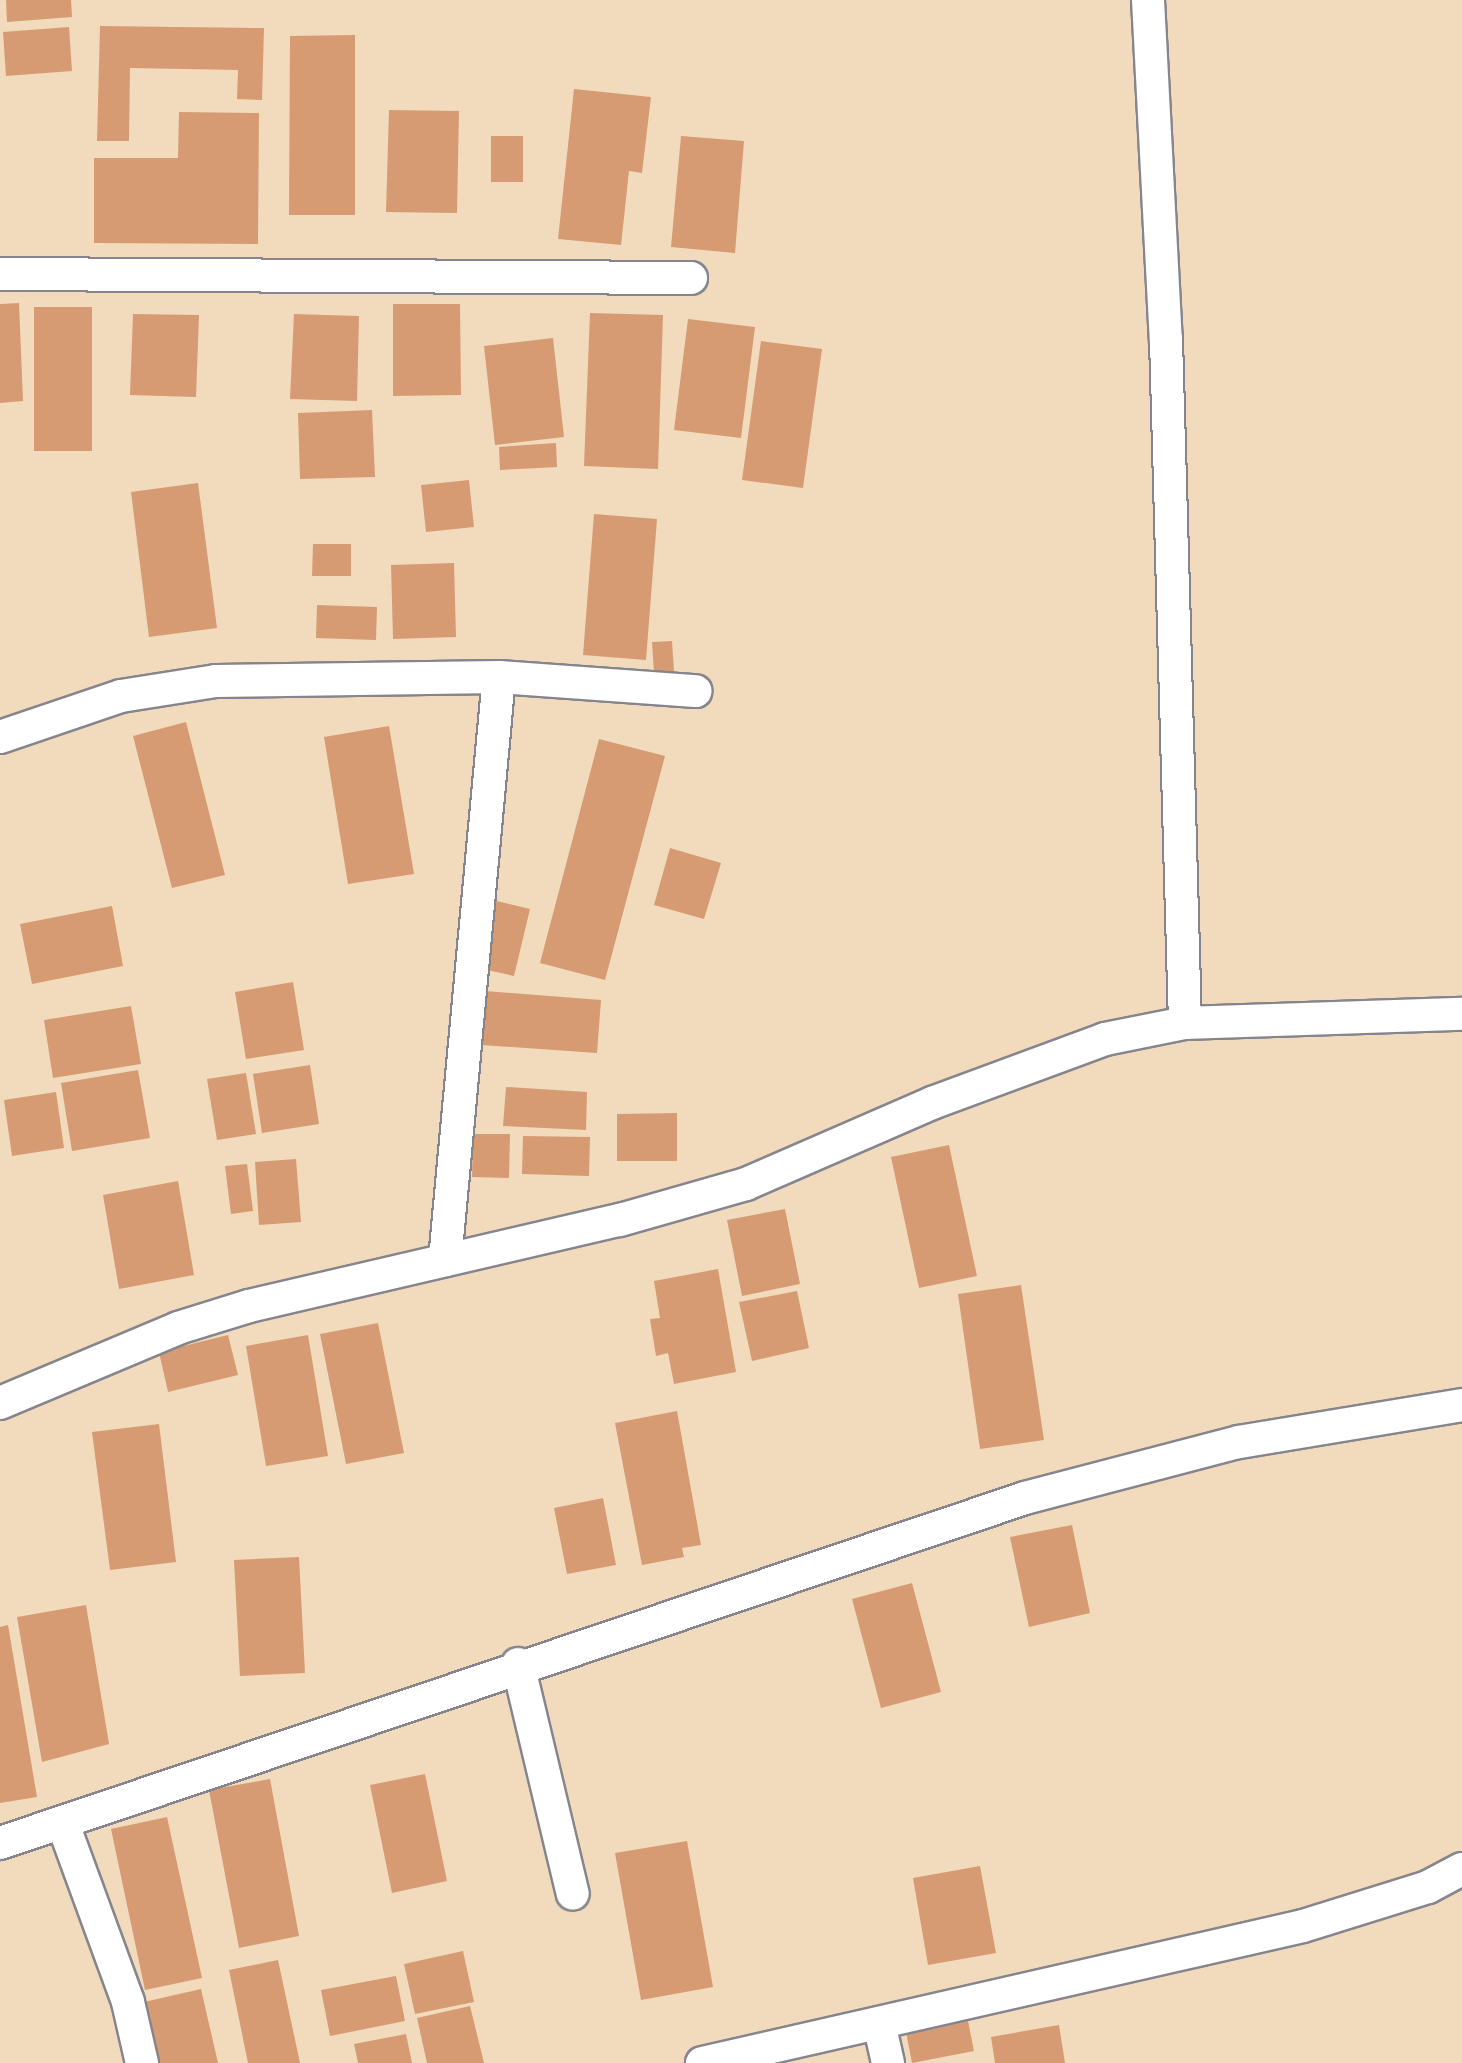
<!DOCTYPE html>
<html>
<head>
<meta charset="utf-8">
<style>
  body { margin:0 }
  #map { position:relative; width:1462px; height:2063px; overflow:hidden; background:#f1dbbc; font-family:"Playpen Sans",sans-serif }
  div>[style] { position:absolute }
  .building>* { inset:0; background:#d79b73 }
  .roads { filter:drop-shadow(2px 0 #86858d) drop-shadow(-2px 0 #86858d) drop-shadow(0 2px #86858d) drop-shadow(0 -2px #86858d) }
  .street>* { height:32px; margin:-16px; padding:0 16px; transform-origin:16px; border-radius:16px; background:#fff }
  span { translate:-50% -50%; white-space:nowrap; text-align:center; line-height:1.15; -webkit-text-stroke:5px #fcf5e5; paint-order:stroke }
</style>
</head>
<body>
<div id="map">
  <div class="building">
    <i style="clip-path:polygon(6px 0,71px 0,72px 17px,7px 22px)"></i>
    <i style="clip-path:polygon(100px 26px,264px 28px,262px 100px,237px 99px,238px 70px,130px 68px,129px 141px,97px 141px)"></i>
    <i style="clip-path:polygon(69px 27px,72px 71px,6px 76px,3px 32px)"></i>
    <i style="clip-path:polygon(355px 35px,355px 215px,289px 215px,290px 36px)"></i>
    <i style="clip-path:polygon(574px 89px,651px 97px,642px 173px,629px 171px,621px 245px,558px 239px)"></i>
    <i style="clip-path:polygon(389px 110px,459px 111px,457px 213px,386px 212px)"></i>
    <i style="clip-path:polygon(179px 112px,259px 113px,258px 244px,94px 243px,94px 158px,178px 158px)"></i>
    <i style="clip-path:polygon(491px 136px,523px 136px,523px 182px,491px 182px)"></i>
    <i style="clip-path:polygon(681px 136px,744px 141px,735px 253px,671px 247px)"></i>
    <i style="clip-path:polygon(19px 303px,23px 401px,0 403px,0 304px)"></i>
    <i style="clip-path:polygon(393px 304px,460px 304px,461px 395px,393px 396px)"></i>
    <i style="clip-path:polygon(34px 307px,92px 307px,92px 451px,34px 451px)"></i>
    <i style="clip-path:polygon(590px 313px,663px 315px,658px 469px,584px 466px)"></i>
    <i style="clip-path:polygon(133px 314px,199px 315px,196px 397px,130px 395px)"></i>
    <i style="clip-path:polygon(294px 314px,359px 316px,357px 401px,290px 399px)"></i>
    <i style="clip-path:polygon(688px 319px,755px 327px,741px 438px,674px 430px)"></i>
    <i style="clip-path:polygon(553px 338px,564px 437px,495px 445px,484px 346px)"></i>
    <i style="clip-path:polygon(761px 341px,822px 349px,803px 488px,742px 480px)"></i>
    <i style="clip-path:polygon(372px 410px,375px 477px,300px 479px,298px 413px)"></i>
    <i style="clip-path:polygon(556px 443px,557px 467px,500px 470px,499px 447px)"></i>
    <i style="clip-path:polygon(469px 480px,474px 527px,426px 532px,421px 485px)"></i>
    <i style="clip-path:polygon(198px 483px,217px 628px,149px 637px,131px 492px)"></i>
    <i style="clip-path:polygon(594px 514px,657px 519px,646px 660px,583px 655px)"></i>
    <i style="clip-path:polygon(313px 544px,351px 544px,351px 576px,312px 576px)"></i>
    <i style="clip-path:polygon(454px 563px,456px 637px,393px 639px,391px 565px)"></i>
    <i style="clip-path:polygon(317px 605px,377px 607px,376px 640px,316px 638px)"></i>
    <i style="clip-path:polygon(672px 641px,674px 672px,654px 673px,652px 642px)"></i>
    <i style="clip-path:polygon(186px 722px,225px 875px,172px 888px,133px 736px)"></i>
    <i style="clip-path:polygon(389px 726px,414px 874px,348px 884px,324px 737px)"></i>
    <i style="clip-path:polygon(599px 739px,665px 756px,605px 980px,540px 963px)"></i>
    <i style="clip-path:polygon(670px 848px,721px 863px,704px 919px,654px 905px)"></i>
    <i style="clip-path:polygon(493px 900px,530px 909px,514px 976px,478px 968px)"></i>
    <i style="clip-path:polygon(112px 906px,123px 966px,32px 984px,20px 924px)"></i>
    <i style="clip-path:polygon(293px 982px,304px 1050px,246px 1059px,235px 992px)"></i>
    <i style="clip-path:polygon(485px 991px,601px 1000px,597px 1053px,481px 1045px)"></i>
    <i style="clip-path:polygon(131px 1006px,141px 1064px,53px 1078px,44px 1020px)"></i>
    <i style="clip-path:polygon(310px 1065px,319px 1124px,262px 1133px,253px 1074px)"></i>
    <i style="clip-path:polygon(138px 1070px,150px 1138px,72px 1151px,61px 1083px)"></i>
    <i style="clip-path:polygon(246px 1073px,256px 1134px,217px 1140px,207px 1079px)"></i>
    <i style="clip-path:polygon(506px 1087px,587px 1092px,586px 1130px,503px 1126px)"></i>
    <i style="clip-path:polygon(56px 1092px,64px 1148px,12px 1156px,4px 1100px)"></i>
    <i style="clip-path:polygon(677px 1113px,677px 1161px,617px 1161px,617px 1114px)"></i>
    <i style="clip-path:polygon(473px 1134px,510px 1134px,509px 1178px,472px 1177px)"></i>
    <i style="clip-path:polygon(523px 1136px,590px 1137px,589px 1176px,522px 1174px)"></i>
    <i style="clip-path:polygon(949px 1145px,977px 1276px,919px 1288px,891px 1157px)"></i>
    <i style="clip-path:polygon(296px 1159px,301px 1222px,259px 1225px,255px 1162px)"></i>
    <i style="clip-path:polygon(247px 1164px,253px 1211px,231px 1214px,225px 1166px)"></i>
    <i style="clip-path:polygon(178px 1181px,194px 1275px,119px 1289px,103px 1195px)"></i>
    <i style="clip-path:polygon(785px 1209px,800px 1284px,742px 1296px,727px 1220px)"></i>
    <i style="clip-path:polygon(718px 1269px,736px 1372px,674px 1384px,668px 1353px,656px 1356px,650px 1319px,660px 1318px,654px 1281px)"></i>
    <i style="clip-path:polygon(1021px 1285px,1044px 1440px,980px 1449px,958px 1294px)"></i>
    <i style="clip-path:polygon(797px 1291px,809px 1348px,752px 1361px,739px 1302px)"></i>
    <i style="clip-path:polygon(378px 1323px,404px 1453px,346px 1464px,320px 1334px)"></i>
    <i style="clip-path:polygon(228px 1335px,238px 1375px,168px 1392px,159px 1352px)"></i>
    <i style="clip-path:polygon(308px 1335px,328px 1456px,266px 1466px,246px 1346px)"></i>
    <i style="clip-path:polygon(677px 1411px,701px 1545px,682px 1548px,684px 1557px,642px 1565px,615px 1423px)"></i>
    <i style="clip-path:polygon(159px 1424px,176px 1562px,110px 1570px,92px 1432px)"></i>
    <i style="clip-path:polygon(603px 1498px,616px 1565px,567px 1574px,554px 1508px)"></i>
    <i style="clip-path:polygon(1072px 1525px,1090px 1613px,1029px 1627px,1010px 1537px)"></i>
    <i style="clip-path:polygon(299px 1557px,305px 1673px,240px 1676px,234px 1560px)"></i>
    <i style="clip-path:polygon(912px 1583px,941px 1692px,881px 1708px,852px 1599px)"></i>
    <i style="clip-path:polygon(86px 1605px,109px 1744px,42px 1762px,17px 1617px)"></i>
    <i style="clip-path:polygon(8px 1625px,37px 1797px,0 1803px,0 1627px)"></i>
    <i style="clip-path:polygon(425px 1774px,447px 1881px,392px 1893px,370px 1785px)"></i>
    <i style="clip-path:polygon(270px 1779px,299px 1936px,239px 1948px,209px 1790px)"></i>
    <i style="clip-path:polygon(167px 1817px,202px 1978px,145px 1990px,111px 1829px)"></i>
    <i style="clip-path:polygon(687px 1841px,713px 1987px,641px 2000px,615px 1853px)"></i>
    <i style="clip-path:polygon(980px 1866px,996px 1953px,928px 1965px,913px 1878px)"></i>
    <i style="clip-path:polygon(463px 1951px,474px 2002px,415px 2014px,404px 1964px)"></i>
    <i style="clip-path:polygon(278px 1960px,300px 2063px,248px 2063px,229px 1970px)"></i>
    <i style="clip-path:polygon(396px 1976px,405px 2021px,330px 2036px,321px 1990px)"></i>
    <i style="clip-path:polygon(201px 1989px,218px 2063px,158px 2063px,144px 2002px)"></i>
    <i style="clip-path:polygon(470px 2006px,484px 2063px,427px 2063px,417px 2018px)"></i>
    <i style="clip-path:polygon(968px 2021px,974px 2051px,912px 2063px,906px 2032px)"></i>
    <i style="clip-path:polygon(1059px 2025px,1065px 2063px,995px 2063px,991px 2037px)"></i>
    <i style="clip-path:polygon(406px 2034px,412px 2063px,358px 2063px,354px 2044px)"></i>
  </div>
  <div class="roads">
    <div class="street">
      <i style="left:1148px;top:0;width:339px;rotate:87deg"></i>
      <i style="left:1166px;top:339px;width:684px;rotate:88.41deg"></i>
      <i style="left:0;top:274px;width:691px;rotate:0.33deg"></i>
      <i style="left:0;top:737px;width:128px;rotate:-18.7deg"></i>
      <i style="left:121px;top:696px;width:96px;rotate:-9deg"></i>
      <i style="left:216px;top:681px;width:283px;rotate:-0.8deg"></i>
      <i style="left:499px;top:677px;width:197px;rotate:4.1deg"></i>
      <i style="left:445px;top:1260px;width:585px;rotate:-84.71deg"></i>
      <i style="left:0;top:1403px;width:193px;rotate:-22.8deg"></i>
      <i style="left:178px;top:1328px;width:74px;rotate:-17.2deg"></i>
      <i style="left:249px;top:1306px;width:381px;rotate:-13.1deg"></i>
      <i style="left:620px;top:1220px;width:131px;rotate:-15.9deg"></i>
      <i style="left:746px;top:1184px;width:203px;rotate:-23.5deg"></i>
      <i style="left:932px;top:1103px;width:184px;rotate:-20.3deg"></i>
      <i style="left:1105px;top:1039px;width:82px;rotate:-11.3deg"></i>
      <i style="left:1185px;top:1023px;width:277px;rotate:-1.9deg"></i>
      <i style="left:518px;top:1664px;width:236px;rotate:76.6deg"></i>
      <i style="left:63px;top:1824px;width:189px;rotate:69.9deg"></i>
      <i style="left:128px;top:2002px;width:63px;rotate:77.1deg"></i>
      <i style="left:0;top:1843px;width:1082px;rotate:-18.6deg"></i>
      <i style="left:1025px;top:1498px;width:221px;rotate:-14.7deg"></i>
      <i style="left:1239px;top:1442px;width:226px;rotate:-9.4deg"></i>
      <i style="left:879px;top:2023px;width:41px;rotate:77.3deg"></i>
      <i style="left:702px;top:2063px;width:616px;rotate:-12.84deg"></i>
      <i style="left:1303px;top:1926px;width:131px;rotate:-17.3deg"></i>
      <i style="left:1428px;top:1887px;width:38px;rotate:-28deg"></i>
    </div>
  </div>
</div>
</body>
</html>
